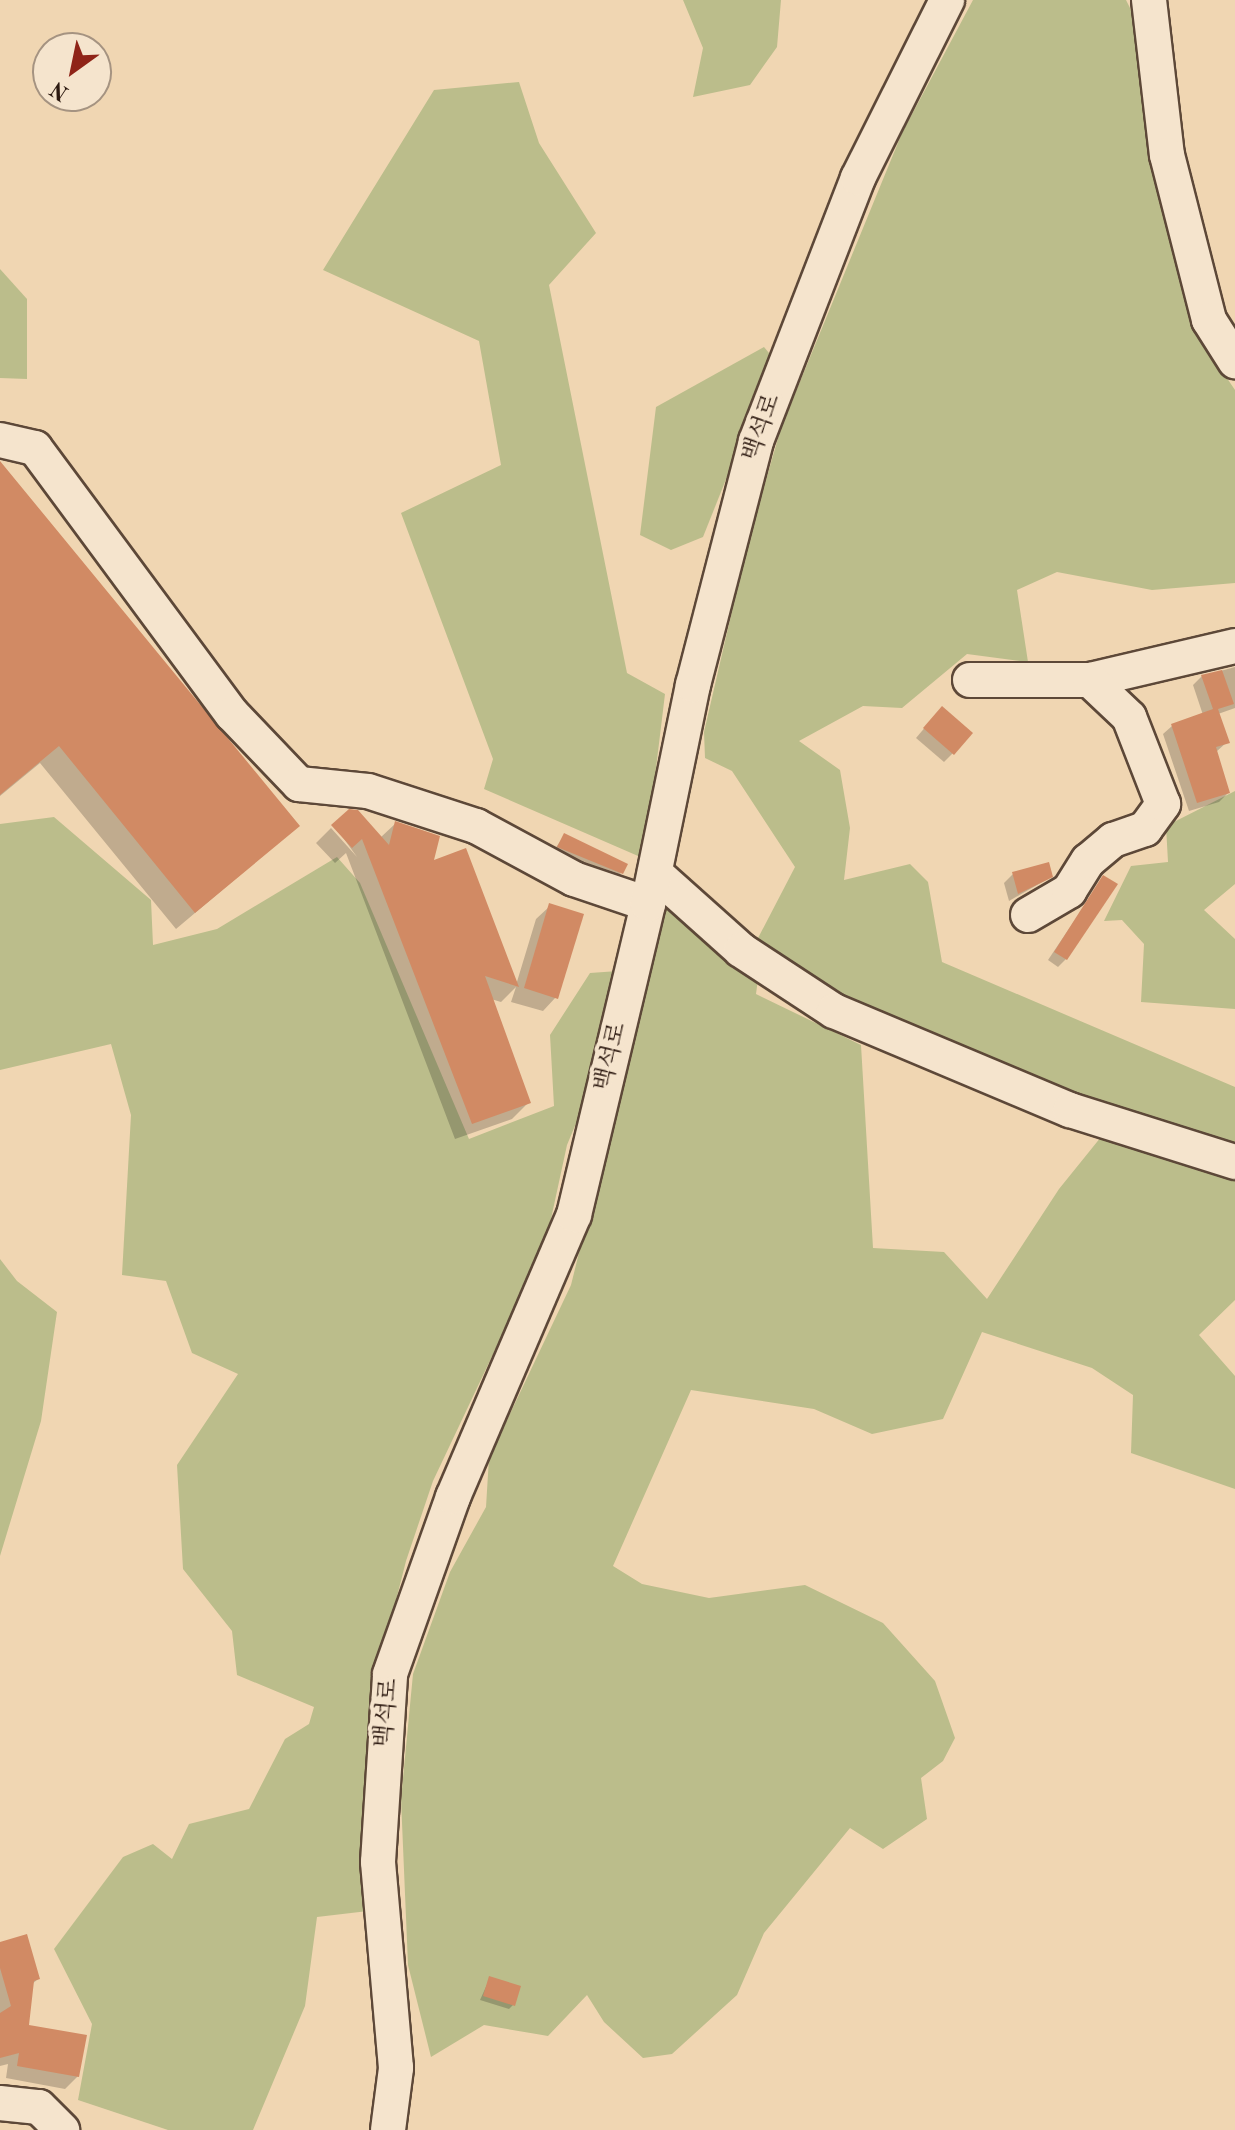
<!DOCTYPE html>
<html>
<head>
<meta charset="utf-8">
<style>
  body { margin:0 }
  #map { position:relative; width:1235px; height:2130px; overflow:hidden; background:#f0d6b2; font-family:"Old Standard TT","Noto Serif KR",serif }
  div>[style] { position:absolute }
  .green>* { inset:0; background:#bbbd8b }
  .shadow>* { inset:0; background:#0003 }
  .building>* { inset:0; background:#d18a64 }
  .roads { filter:drop-shadow(2px 0 #5d4838) drop-shadow(-2px 0 #5d4838) drop-shadow(0 2px #5d4838) drop-shadow(0 -2px #5d4838) }
  .minor>* { height:34px; margin:-17px; padding:0 17px; transform-origin:17px; border-radius:17px; background:#f5e4cd }
  span { translate:-50% -50%; white-space:nowrap; text-align:center; line-height:1.15; -webkit-text-stroke:8px #f5e4cd; paint-order:stroke }
  .street-label { font-size:24px; color:#2c1910 }
  .north { position:absolute; left:32px; top:32px; width:80px; height:80px; box-sizing:border-box; background:#f5e4cd; border:2px solid #a59381; border-radius:50%; rotate:213deg; font-size:22px; font-weight:700; line-height:32px; text-align:center; color:#2c1910 }
  .north::after { content:''; display:block; margin:auto; width:28px; height:36px; background:#8f2418; clip-path:polygon(50% 0,100% 100%,50% 72%,0 100%) }
</style>
</head>
<body>
<div id="map">
  <div class="green">
    <i style="clip-path:polygon(683px 0,781px 0,777px 47px,750px 85px,693px 97px,703px 48px)"></i>
    <i style="clip-path:polygon(973px 0,1126px 0,1134px 16px,1193px 328px,1235px 390px,1235px 583px,1152px 590px,1057px 572px,1017px 590px,1028px 662px,967px 654px,902px 708px,863px 706px,799px 741px,840px 770px,850px 828px,844px 880px,910px 864px,928px 882px,942px 962px,1235px 1087px,1235px 1149px,1066px 1098px,812px 985px,757px 940px,795px 867px,732px 771px,705px 758px,704px 732px,748px 542px,781px 428px,902px 133px)"></i>
    <i style="clip-path:polygon(519px 82px,539px 143px,596px 233px,549px 285px,627px 673px,665px 694px,645px 859px,484px 789px,493px 759px,401px 513px,501px 465px,479px 341px,323px 270px,434px 90px)"></i>
    <i style="clip-path:polygon(0 269px,27px 299px,27px 379px,0 378px)"></i>
    <i style="clip-path:polygon(764px 347px,774px 359px,703px 537px,671px 550px,640px 535px,656px 407px)"></i>
    <i style="clip-path:polygon(1235px 791px,1235px 884px,1204px 910px,1235px 939px,1235px 1009px,1141px 1002px,1144px 944px,1122px 920px,1104px 921px,1131px 866px,1168px 862px,1166px 826px)"></i>
    <i style="clip-path:polygon(54px 817px,151px 900px,153px 945px,217px 929px,337px 857px,360px 883px,469px 1139px,554px 1106px,550px 1035px,590px 973px,618px 971px,587px 1097px,567px 1145px,546px 1242px,433px 1481px,406px 1561px,376px 1679px,368px 1911px,317px 1917px,305px 2006px,253px 2130px,168px 2130px,78px 2100px,92px 2024px,54px 1949px,123px 1857px,153px 1844px,172px 1859px,189px 1824px,249px 1809px,285px 1739px,309px 1724px,314px 1707px,237px 1675px,232px 1631px,183px 1569px,177px 1465px,238px 1374px,192px 1353px,166px 1281px,122px 1275px,131px 1115px,111px 1044px,0 1070px,0 824px)"></i>
    <i style="clip-path:polygon(665px 907px,758px 979px,756px 994px,861px 1045px,873px 1248px,944px 1252px,987px 1299px,1059px 1189px,1101px 1137px,1220px 1169px,1235px 1180px,1235px 1300px,1199px 1335px,1235px 1376px,1235px 1489px,1131px 1453px,1133px 1395px,1092px 1368px,982px 1332px,943px 1419px,872px 1434px,814px 1409px,691px 1390px,613px 1566px,642px 1584px,709px 1598px,805px 1585px,883px 1623px,935px 1681px,955px 1738px,943px 1761px,921px 1778px,927px 1819px,883px 1849px,850px 1828px,764px 1933px,737px 1995px,672px 2054px,643px 2058px,604px 2022px,587px 1995px,548px 2036px,484px 2025px,431px 2057px,408px 1965px,401px 1799px,413px 1674px,450px 1572px,486px 1507px,489px 1458px,571px 1285px)"></i>
    <i style="clip-path:polygon(0 1259px,17px 1281px,57px 1312px,41px 1421px,0 1556px)"></i>
  </div>
  <div class="shadow">
    <i style="clip-path:polygon(0 462px,298px 826px,176px 929px,40px 763px,0 796px)"></i>
    <i style="clip-path:polygon(1235px 667px,1235px 708px,1218px 714px,1227px 742px,1216px 752px,1228px 793px,1219px 802px,1189px 811px,1163px 734px,1172px 726px,1203px 715px,1193px 685px,1202px 676px)"></i>
    <i style="clip-path:polygon(933px 718px,953px 753px,944px 762px,916px 738px)"></i>
    <i style="clip-path:polygon(396px 823px,432px 863px,516px 985px,536px 919px,550px 906px,556px 997px,543px 1011px,511px 1002px,516px 987px,501px 1002px,491px 999px,528px 1103px,512px 1119px,455px 1139px,346px 853px,335px 863px,316px 843px,331px 828px,357px 857px,334px 825px,380px 838px)"></i>
    <i style="clip-path:polygon(564px 836px,621px 873px,612px 882px,550px 856px)"></i>
    <i style="clip-path:polygon(1013px 874px,1051px 877px,1009px 901px,1004px 883px)"></i>
    <i style="clip-path:polygon(1103px 878px,1066px 959px,1058px 967px,1048px 960px)"></i>
    <i style="clip-path:polygon(0 1944px,38px 1979px,31px 1985px,27px 2026px,78px 2076px,65px 2089px,6px 2078px,8px 2064px,0 2066px)"></i>
    <i style="clip-path:polygon(490px 1978px,513px 2005px,509px 2009px,480px 2000px)"></i>
  </div>
  <div class="building">
    <i style="clip-path:polygon(0 461px,300px 826px,195px 913px,59px 746px,0 795px)"></i>
    <i style="clip-path:polygon(1222px 670px,1234px 704px,1218px 709px,1230px 743px,1216px 747px,1230px 793px,1197px 803px,1171px 724px,1213px 709px,1201px 675px)"></i>
    <i style="clip-path:polygon(942px 706px,973px 733px,954px 755px,923px 728px)"></i>
    <i style="clip-path:polygon(349px 809px,358px 810px,389px 845px,395px 821px,440px 836px,434px 860px,466px 848px,519px 987px,485px 976px,531px 1103px,472px 1124px,362px 839px,352px 848px,331px 825px)"></i>
    <i style="clip-path:polygon(564px 833px,628px 864px,623px 874px,557px 847px)"></i>
    <i style="clip-path:polygon(1049px 862px,1053px 877px,1018px 894px,1012px 872px)"></i>
    <i style="clip-path:polygon(1103px 875px,1118px 884px,1067px 960px,1054px 952px)"></i>
    <i style="clip-path:polygon(549px 903px,584px 914px,558px 999px,524px 988px)"></i>
    <i style="clip-path:polygon(27px 1934px,40px 1979px,34px 1981px,29px 2025px,87px 2035px,79px 2077px,17px 2066px,19px 2053px,0 2058px,0 2013px,11px 2006px,0 1968px,0 1942px)"></i>
    <i style="clip-path:polygon(489px 1976px,521px 1986px,515px 2006px,483px 1996px)"></i>
  </div>
  <div class="roads">
    <div class="minor">
      <i style="left:1149px;top:0;width:156px;rotate:83.4deg"></i>
      <i style="left:1167px;top:155px;width:170px;rotate:75.7deg"></i>
      <i style="left:1209px;top:320px;width:49px;rotate:57.6deg"></i>
      <i style="left:0;top:440px;width:36px;rotate:13deg"></i>
      <i style="left:35px;top:448px;width:331px;rotate:53.5deg"></i>
      <i style="left:232px;top:714px;width:97px;rotate:46.3deg"></i>
      <i style="left:299px;top:784px;width:69px;rotate:5.8deg"></i>
      <i style="left:368px;top:791px;width:114px;rotate:18deg"></i>
      <i style="left:476px;top:826px;width:111px;rotate:28.4deg"></i>
      <i style="left:574px;top:879px;width:78px;rotate:18.7deg"></i>
      <i style="left:970px;top:680px;width:120px"></i>
      <i style="left:1090px;top:680px;width:149px;rotate:-13.2deg"></i>
      <i style="left:655px;top:873px;width:115px;rotate:41.8deg"></i>
      <i style="left:741px;top:950px;width:111px;rotate:33.3deg"></i>
      <i style="left:834px;top:1011px;width:256px;rotate:22.8deg"></i>
      <i style="left:1070px;top:1110px;width:173px;rotate:17.5deg"></i>
      <i style="left:1028px;top:915px;width:48px;rotate:-30.3deg"></i>
      <i style="left:1069px;top:891px;width:36px;rotate:-58deg"></i>
      <i style="left:1088px;top:861px;width:33px;rotate:-40deg"></i>
      <i style="left:1113px;top:840px;width:34px;rotate:-19deg"></i>
      <i style="left:1145px;top:829px;width:31px;rotate:-54deg"></i>
      <i style="left:1163px;top:804px;width:93px;rotate:-111.3deg"></i>
      <i style="left:1129px;top:717px;width:54px;rotate:-136.5deg"></i>
      <i style="left:0;top:2103px;width:39px;rotate:6deg"></i>
      <i style="left:39px;top:2107px;width:33px;rotate:45deg"></i>
      <i style="left:388px;top:2130px;width:63px;rotate:-82.6deg"></i>
      <i style="left:396px;top:2068px;width:207px;rotate:-95deg"></i>
      <i style="left:378px;top:1862px;width:188px;rotate:-86.3deg"></i>
      <i style="left:390px;top:1674px;width:188px;rotate:-70.4deg"></i>
      <i style="left:453px;top:1497px;width:307px;rotate:-66.8deg"></i>
      <i style="left:574px;top:1215px;width:320px;rotate:-76.6deg"></i>
      <i style="left:648px;top:904px;width:224px;rotate:-78.4deg"></i>
      <i style="left:693px;top:685px;width:252px;rotate:-75.5deg"></i>
      <i style="left:756px;top:441px;width:282px;rotate:-68.8deg"></i>
      <i style="left:858px;top:178px;width:199px;rotate:-63.4deg"></i>
    </div>
  </div>
  <div class="street-label">
    <span style="left:763px;top:428px;rotate:-71deg">백석로</span>
    <span style="left:612px;top:1057px;rotate:-77deg">백석로</span>
    <span style="left:388px;top:1713px;rotate:-85deg">백석로</span>
  </div>
  <div class="north">N</div>
</div>
</body>
</html>
